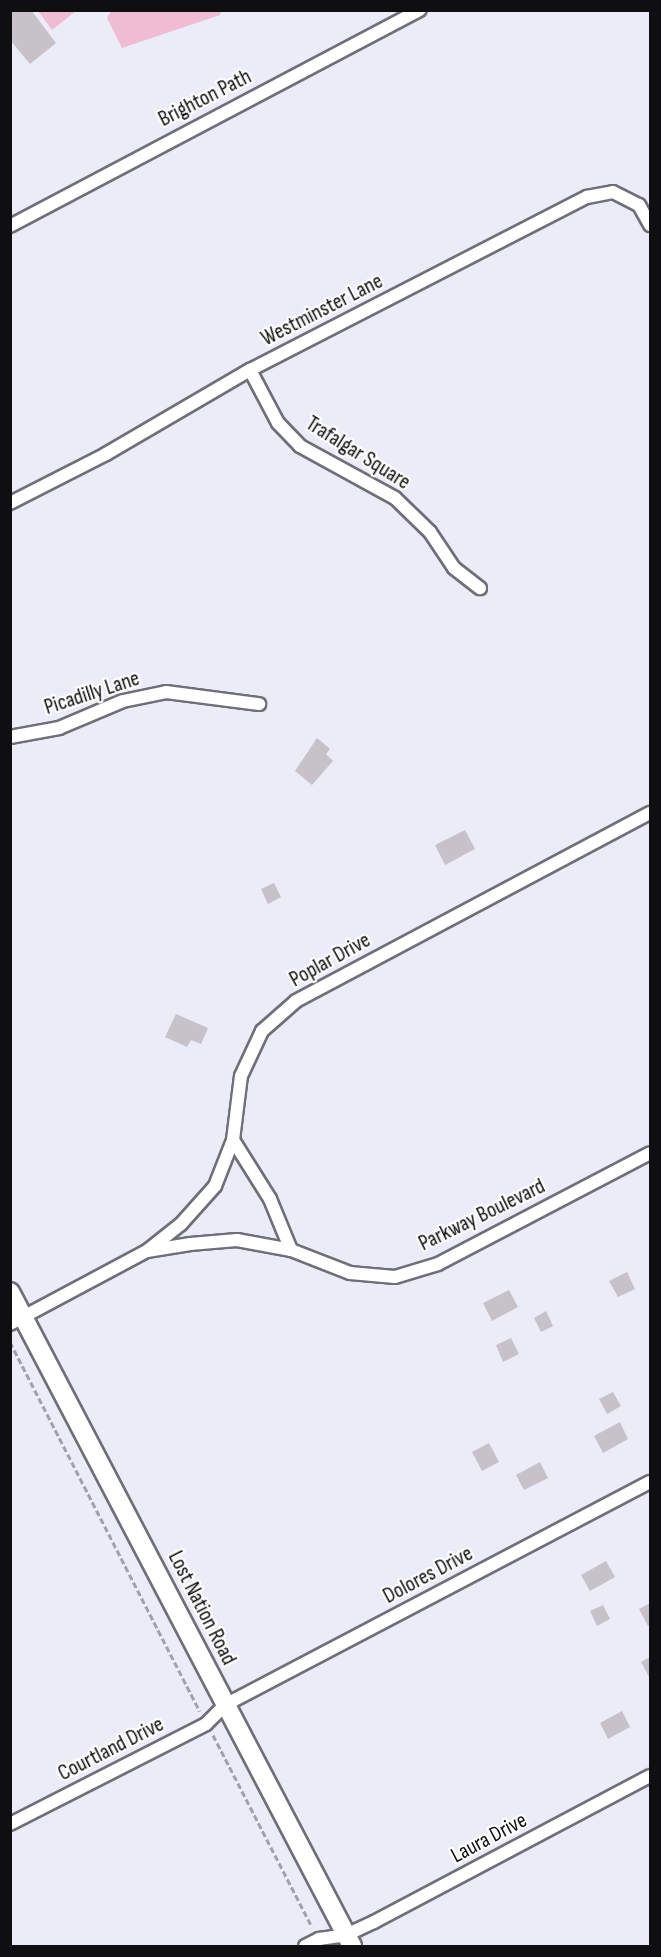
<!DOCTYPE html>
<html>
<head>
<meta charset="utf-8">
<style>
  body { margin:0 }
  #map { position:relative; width:661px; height:1957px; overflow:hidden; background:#ebecf7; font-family:"Sofia Sans Condensed",sans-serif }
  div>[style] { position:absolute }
  .green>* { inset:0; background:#f0bcd3 }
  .building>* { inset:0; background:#c7c1ca }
  .path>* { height:3px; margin-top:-1.5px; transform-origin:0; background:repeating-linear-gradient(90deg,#a0a1a9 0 6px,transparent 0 9px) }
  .roads { filter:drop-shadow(2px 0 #6e6f78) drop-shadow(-2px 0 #6e6f78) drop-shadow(0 2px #6e6f78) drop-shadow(0 -2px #6e6f78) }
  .street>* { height:12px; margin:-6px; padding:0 6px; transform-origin:6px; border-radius:6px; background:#fff }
  .secondary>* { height:18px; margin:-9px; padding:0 9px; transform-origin:9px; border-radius:9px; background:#fff }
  span { translate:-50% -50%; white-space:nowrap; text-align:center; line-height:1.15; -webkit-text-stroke:4.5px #fff; paint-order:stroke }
  .street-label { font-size:22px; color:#0f0f12 }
  .frame { position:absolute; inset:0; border:12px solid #0f0f12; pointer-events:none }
</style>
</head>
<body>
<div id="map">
  <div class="green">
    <i style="clip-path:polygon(38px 11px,37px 11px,76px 11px,52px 30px)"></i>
    <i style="clip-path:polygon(111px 11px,111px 10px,221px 11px,220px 15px,122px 48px,107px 18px)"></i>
  </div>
  <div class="building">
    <i style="clip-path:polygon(10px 10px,31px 10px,56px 43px,30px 64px,10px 40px)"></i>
    <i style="clip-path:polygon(317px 738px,330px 749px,326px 754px,333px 761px,312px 785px,295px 771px)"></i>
    <i style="clip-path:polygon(465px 830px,475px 849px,445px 865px,435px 845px)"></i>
    <i style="clip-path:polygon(274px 883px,281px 897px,268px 904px,261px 889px)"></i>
    <i style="clip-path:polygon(176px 1014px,208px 1028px,201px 1044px,191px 1040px,187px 1047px,165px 1037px)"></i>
    <i style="clip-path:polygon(627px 1272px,635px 1289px,618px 1297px,609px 1281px)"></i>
    <i style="clip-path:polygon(509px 1290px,518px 1307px,492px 1321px,483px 1303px)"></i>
    <i style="clip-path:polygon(546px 1311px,553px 1326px,541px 1332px,534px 1318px)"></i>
    <i style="clip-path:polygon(511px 1338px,519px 1354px,503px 1362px,496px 1345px)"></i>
    <i style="clip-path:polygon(613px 1392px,621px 1406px,607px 1414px,599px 1399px)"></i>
    <i style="clip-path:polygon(620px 1422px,628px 1439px,603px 1453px,594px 1436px)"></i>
    <i style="clip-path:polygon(489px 1443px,499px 1462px,482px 1471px,472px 1452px)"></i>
    <i style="clip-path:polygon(540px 1462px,548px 1478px,524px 1490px,516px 1475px)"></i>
    <i style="clip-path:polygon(606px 1561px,615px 1577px,590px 1591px,581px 1575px)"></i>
    <i style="clip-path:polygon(650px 1603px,650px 1624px,648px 1626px,639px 1609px)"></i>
    <i style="clip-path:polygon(603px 1605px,610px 1619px,597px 1626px,590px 1611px)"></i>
    <i style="clip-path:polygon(650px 1657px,650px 1679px,641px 1662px)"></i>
    <i style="clip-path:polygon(622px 1711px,630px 1727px,608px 1739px,600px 1723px)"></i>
  </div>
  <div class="path">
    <i style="left:10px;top:1342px;width:415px;rotate:62.8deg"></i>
    <i style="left:213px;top:1735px;width:216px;rotate:62.7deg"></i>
  </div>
  <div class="roads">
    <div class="street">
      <i style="left:10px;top:226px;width:463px;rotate:-27.8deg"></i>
      <i style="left:250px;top:370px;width:60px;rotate:62.2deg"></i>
      <i style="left:278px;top:423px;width:32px;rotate:46deg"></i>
      <i style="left:300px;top:446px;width:108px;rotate:28.7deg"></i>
      <i style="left:395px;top:498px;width:49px;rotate:44.2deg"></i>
      <i style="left:430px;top:532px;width:43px;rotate:56.3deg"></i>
      <i style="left:454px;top:568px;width:33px;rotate:38deg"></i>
      <i style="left:10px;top:503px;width:108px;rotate:-27deg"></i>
      <i style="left:106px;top:454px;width:167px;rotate:-30.3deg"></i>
      <i style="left:250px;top:370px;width:379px;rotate:-27.2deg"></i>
      <i style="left:587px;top:197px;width:26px;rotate:-11deg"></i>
      <i style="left:613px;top:192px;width:29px;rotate:27deg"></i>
      <i style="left:639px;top:205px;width:23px;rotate:61deg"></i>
      <i style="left:10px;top:737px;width:50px;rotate:-10.4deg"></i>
      <i style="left:59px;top:728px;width:69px;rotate:-22.9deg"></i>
      <i style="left:123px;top:701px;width:44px;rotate:-11.8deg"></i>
      <i style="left:166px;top:692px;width:94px;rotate:7.4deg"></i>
      <i style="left:233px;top:1140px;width:70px;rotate:57.9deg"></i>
      <i style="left:270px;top:1199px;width:55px;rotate:67.6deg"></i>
      <i style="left:147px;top:1251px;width:43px;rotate:-38.5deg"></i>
      <i style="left:181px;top:1224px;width:51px;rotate:-48.2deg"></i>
      <i style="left:215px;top:1186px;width:49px;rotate:-68.6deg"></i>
      <i style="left:233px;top:1140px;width:64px;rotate:-82.9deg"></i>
      <i style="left:241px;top:1076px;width:50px;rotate:-65deg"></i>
      <i style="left:262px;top:1031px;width:45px;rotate:-41.4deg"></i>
      <i style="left:296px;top:1001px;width:401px;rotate:-28deg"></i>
      <i style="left:10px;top:1324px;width:155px;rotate:-28.1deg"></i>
      <i style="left:147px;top:1251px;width:44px;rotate:-9.2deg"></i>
      <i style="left:190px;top:1244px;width:47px;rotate:-4.9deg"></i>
      <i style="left:237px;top:1240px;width:55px;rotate:10.5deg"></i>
      <i style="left:291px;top:1250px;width:63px;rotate:21.3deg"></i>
      <i style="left:350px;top:1273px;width:45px;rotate:5.1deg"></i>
      <i style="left:395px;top:1277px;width:45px;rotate:-16.8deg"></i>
      <i style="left:438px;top:1264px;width:239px;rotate:-27.6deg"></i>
      <i style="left:10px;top:1824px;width:220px;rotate:-27deg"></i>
      <i style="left:206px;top:1724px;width:27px;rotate:-45deg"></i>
      <i style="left:225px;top:1705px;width:480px;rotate:-27.7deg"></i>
      <i style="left:305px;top:1946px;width:16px;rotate:-27deg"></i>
      <i style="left:319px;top:1939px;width:27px;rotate:-8deg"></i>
      <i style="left:346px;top:1935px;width:31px;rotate:-25deg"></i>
      <i style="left:374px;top:1922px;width:312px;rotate:-27.9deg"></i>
    </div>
    <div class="secondary">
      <i style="left:10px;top:1292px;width:738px;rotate:62.39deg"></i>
    </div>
  </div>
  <div class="street-label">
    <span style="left:205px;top:98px;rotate:-27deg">Brighton Path</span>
    <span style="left:322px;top:310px;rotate:-27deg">Westminster Lane</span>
    <span style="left:358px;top:453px;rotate:32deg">Trafalgar Square</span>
    <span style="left:92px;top:693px;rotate:-18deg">Picadilly Lane</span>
    <span style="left:330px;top:960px;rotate:-29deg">Poplar Drive</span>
    <span style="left:482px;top:1215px;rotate:-26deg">Parkway Boulevard</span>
    <span style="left:428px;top:1575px;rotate:-28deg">Dolores Drive</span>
    <span style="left:202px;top:1608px;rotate:63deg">Lost Nation Road</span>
    <span style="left:111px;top:1749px;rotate:-27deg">Courtland Drive</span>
    <span style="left:489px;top:1838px;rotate:-28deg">Laura Drive</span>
  </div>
  <div class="frame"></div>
</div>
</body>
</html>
